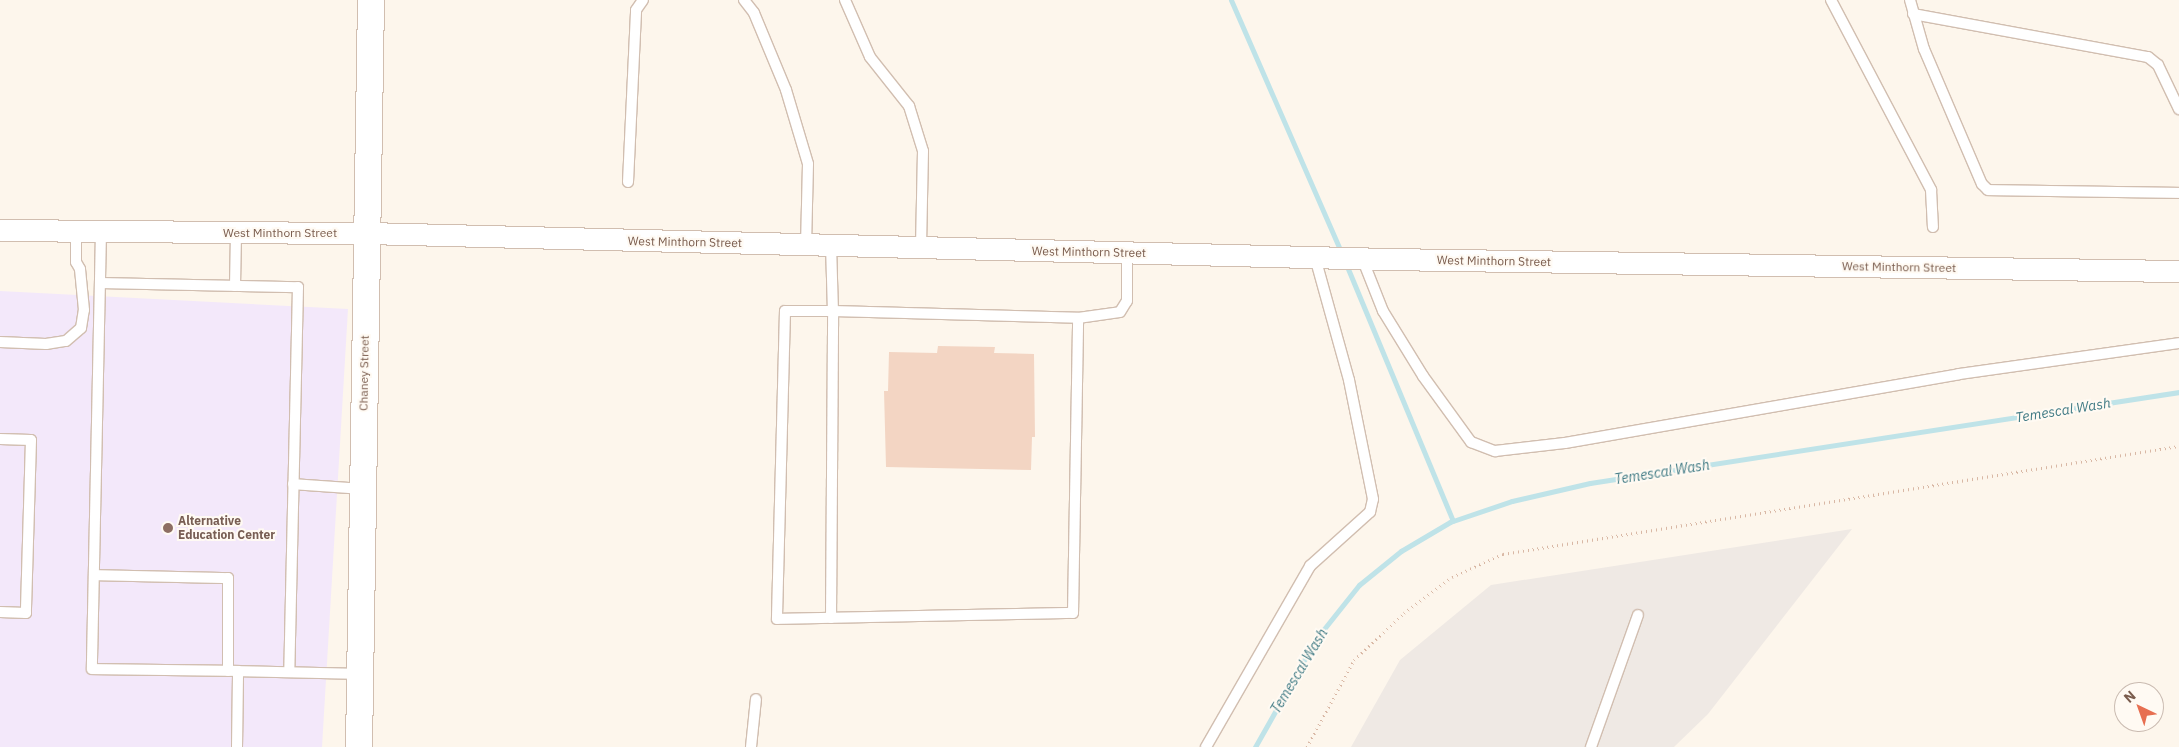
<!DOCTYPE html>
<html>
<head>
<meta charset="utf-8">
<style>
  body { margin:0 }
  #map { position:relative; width:2179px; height:747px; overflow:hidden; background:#fdf6ec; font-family:"IBM Plex Sans",sans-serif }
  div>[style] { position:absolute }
  .industrial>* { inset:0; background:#efe9e4 }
  .education>* { inset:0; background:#f3e8fa }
  .stream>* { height:5px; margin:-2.5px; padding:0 2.5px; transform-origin:2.5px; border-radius:2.5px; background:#bfe3e8 }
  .building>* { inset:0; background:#f3d5c3 }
  .path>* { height:3px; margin-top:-1.5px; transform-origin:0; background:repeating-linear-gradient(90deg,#d9b8a5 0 1px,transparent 0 5px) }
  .roads { filter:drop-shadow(1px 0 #d1beb0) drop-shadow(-1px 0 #d1beb0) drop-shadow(0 1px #d1beb0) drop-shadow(0 -1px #d1beb0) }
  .service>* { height:10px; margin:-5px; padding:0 5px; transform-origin:5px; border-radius:5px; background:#fff }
  .minor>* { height:21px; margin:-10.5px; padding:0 10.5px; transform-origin:10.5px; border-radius:10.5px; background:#fff }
  .tertiary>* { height:26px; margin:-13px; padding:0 13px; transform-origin:13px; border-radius:13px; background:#fff }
  .dots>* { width:14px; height:14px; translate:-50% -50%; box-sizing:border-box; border:2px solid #fffaf3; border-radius:50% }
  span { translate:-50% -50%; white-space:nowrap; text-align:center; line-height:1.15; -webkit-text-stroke:4px #fffaf3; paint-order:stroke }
  .street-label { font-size:12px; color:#7a5c4d }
  .education-label { font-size:12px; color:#785e54; font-weight:700 }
  .left { translate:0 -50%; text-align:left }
  .water-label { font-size:14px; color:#437c86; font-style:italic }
  .north { position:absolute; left:2114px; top:682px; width:50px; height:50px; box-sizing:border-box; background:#fffaf3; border:1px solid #cabbb1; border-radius:50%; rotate:318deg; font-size:14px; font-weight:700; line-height:20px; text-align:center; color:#7a5c4d }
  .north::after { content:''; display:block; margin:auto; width:18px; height:22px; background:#e76f51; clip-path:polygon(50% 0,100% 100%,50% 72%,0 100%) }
</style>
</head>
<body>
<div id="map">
  <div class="industrial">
    <i style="clip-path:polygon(1852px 529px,1708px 714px,1674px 747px,1351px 747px,1400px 660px,1491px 585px)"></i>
  </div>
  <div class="education">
    <i style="clip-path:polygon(0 291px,348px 309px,322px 747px,0 747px)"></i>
  </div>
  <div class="stream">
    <i style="left:1231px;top:0;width:275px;rotate:66.4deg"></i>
    <i style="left:1346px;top:264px;width:278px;rotate:67.4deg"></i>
    <i style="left:1255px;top:747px;width:124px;rotate:-60.5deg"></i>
    <i style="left:1316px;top:639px;width:69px;rotate:-51.5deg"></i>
    <i style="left:1359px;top:585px;width:54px;rotate:-39deg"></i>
    <i style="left:1401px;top:551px;width:57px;rotate:-30.6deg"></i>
    <i style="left:1450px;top:522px;width:65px;rotate:-18.7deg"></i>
    <i style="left:1512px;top:501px;width:80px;rotate:-13deg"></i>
    <i style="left:1590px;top:483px;width:596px;rotate:-8.78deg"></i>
  </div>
  <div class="building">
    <i style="clip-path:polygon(938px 346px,995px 347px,994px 353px,1034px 354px,1035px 437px,1032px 437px,1031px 470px,886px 467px,884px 391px,888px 391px,889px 352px,937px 353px)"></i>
  </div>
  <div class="path">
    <i style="left:1307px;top:747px;width:99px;rotate:-61.6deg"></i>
    <i style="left:1354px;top:660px;width:69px;rotate:-43.2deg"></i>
    <i style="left:1404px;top:613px;width:60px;rotate:-36.9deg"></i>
    <i style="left:1452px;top:577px;width:56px;rotate:-24.3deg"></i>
    <i style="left:1503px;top:554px;width:685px;rotate:-9.08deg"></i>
  </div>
  <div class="roads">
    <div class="service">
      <i style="left:744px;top:0;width:16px;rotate:52deg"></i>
      <i style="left:754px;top:13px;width:83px;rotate:67.4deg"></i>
      <i style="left:786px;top:90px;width:77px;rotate:73.4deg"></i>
      <i style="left:808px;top:164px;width:81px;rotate:91.4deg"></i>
      <i style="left:845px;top:0;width:62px;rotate:66.3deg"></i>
      <i style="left:870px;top:57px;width:63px;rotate:51.5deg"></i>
      <i style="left:909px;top:106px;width:47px;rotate:72.7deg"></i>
      <i style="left:923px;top:151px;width:96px;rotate:91.2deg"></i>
      <i style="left:1831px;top:0;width:215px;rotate:62.2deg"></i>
      <i style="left:1931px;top:190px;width:37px;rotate:87deg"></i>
      <i style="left:1910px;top:0;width:51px;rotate:74.1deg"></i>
      <i style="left:1924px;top:49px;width:147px;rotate:66.8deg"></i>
      <i style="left:1982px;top:184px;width:8px;rotate:45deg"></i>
      <i style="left:1988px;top:190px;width:191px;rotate:0.9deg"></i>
      <i style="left:1913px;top:14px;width:239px;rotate:10.4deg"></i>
      <i style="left:2148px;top:57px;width:13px;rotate:39deg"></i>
      <i style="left:2158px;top:65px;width:49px;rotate:64.5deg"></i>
      <i style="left:628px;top:182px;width:172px;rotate:-87.3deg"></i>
      <i style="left:636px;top:10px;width:12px;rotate:-55deg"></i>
      <i style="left:101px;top:231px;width:438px;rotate:91.2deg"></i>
      <i style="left:92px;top:669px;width:146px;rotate:0.8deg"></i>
      <i style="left:831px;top:245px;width:66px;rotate:88.3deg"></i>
      <i style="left:833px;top:311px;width:48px;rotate:180deg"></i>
      <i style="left:785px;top:311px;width:308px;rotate:91.5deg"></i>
      <i style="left:777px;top:619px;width:296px;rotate:-1.2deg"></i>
      <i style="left:1073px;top:613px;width:295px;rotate:-89deg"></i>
      <i style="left:1362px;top:258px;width:57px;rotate:68.4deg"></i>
      <i style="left:1383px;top:311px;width:76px;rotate:58.4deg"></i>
      <i style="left:1423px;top:376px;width:82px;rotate:54deg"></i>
      <i style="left:1471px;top:442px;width:26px;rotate:21deg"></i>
      <i style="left:1495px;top:451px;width:70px;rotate:-6.5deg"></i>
      <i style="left:1565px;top:443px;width:400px;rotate:-9.9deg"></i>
      <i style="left:1959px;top:374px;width:222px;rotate:-8deg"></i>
      <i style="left:100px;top:283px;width:198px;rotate:1.2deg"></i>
      <i style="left:298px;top:287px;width:385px;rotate:91.3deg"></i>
      <i style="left:235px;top:286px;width:54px;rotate:-88.9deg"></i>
      <i style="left:0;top:342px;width:46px;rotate:2.5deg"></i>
      <i style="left:46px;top:344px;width:20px;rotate:-9deg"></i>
      <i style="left:66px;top:341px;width:20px;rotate:-41deg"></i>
      <i style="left:81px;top:328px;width:18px;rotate:-81deg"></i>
      <i style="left:84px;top:310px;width:41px;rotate:-95.6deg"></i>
      <i style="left:80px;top:269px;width:8px;rotate:-120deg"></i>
      <i style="left:76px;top:262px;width:31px;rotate:-90deg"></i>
      <i style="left:0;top:439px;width:31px;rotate:2deg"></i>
      <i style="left:31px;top:440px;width:173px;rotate:91.7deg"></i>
      <i style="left:26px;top:613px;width:26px;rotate:-178deg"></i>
      <i style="left:293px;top:484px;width:69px;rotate:4.1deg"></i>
      <i style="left:94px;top:575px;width:134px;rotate:1.3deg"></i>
      <i style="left:228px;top:578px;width:93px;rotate:90deg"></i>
      <i style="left:831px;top:618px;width:307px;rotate:-89.6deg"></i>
      <i style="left:833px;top:311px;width:245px;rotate:1.6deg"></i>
      <i style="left:1078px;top:318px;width:42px;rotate:-8.1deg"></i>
      <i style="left:1120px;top:312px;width:13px;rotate:-58deg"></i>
      <i style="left:1127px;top:301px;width:48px;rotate:-90deg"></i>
      <i style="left:237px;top:747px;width:76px;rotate:-89.2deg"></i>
      <i style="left:238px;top:671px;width:120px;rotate:1.4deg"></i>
      <i style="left:751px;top:747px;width:48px;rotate:-84.1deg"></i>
      <i style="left:1206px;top:747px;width:209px;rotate:-60.1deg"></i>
      <i style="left:1310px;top:566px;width:81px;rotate:-42deg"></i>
      <i style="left:1370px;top:512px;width:13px;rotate:-77deg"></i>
      <i style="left:1373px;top:499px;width:121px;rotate:-101.4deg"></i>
      <i style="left:1349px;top:380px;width:128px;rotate:-105.5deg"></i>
      <i style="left:1591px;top:747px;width:140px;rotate:-70.4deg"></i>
    </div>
    <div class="minor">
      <i style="left:0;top:230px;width:367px;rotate:0.5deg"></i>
      <i style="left:367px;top:233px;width:1019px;rotate:1.46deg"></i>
      <i style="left:1386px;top:259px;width:793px;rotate:0.87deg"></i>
    </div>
    <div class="tertiary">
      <i style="left:359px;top:747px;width:747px;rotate:-89.08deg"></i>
    </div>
  </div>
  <div class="dots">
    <i style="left:168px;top:528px;background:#8d6e63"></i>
  </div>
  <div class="street-label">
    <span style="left:280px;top:233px">West Minthorn Street</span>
    <span style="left:685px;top:242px;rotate:1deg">West Minthorn Street</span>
    <span style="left:1089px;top:252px;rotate:1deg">West Minthorn Street</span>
    <span style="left:1494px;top:261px;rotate:1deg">West Minthorn Street</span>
    <span style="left:1899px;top:267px;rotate:1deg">West Minthorn Street</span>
    <span style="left:364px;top:373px;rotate:-89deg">Chaney Street</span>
  </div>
  <div class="education-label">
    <span class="left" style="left:178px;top:528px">Alternative<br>Education Center</span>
  </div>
  <div class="water-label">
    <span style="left:2063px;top:410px;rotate:-9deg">Temescal Wash</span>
    <span style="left:1662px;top:472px;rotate:-9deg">Temescal Wash</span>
    <span style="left:1299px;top:671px;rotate:-59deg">Temescal Wash</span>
  </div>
  <div class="north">N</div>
</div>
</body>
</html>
